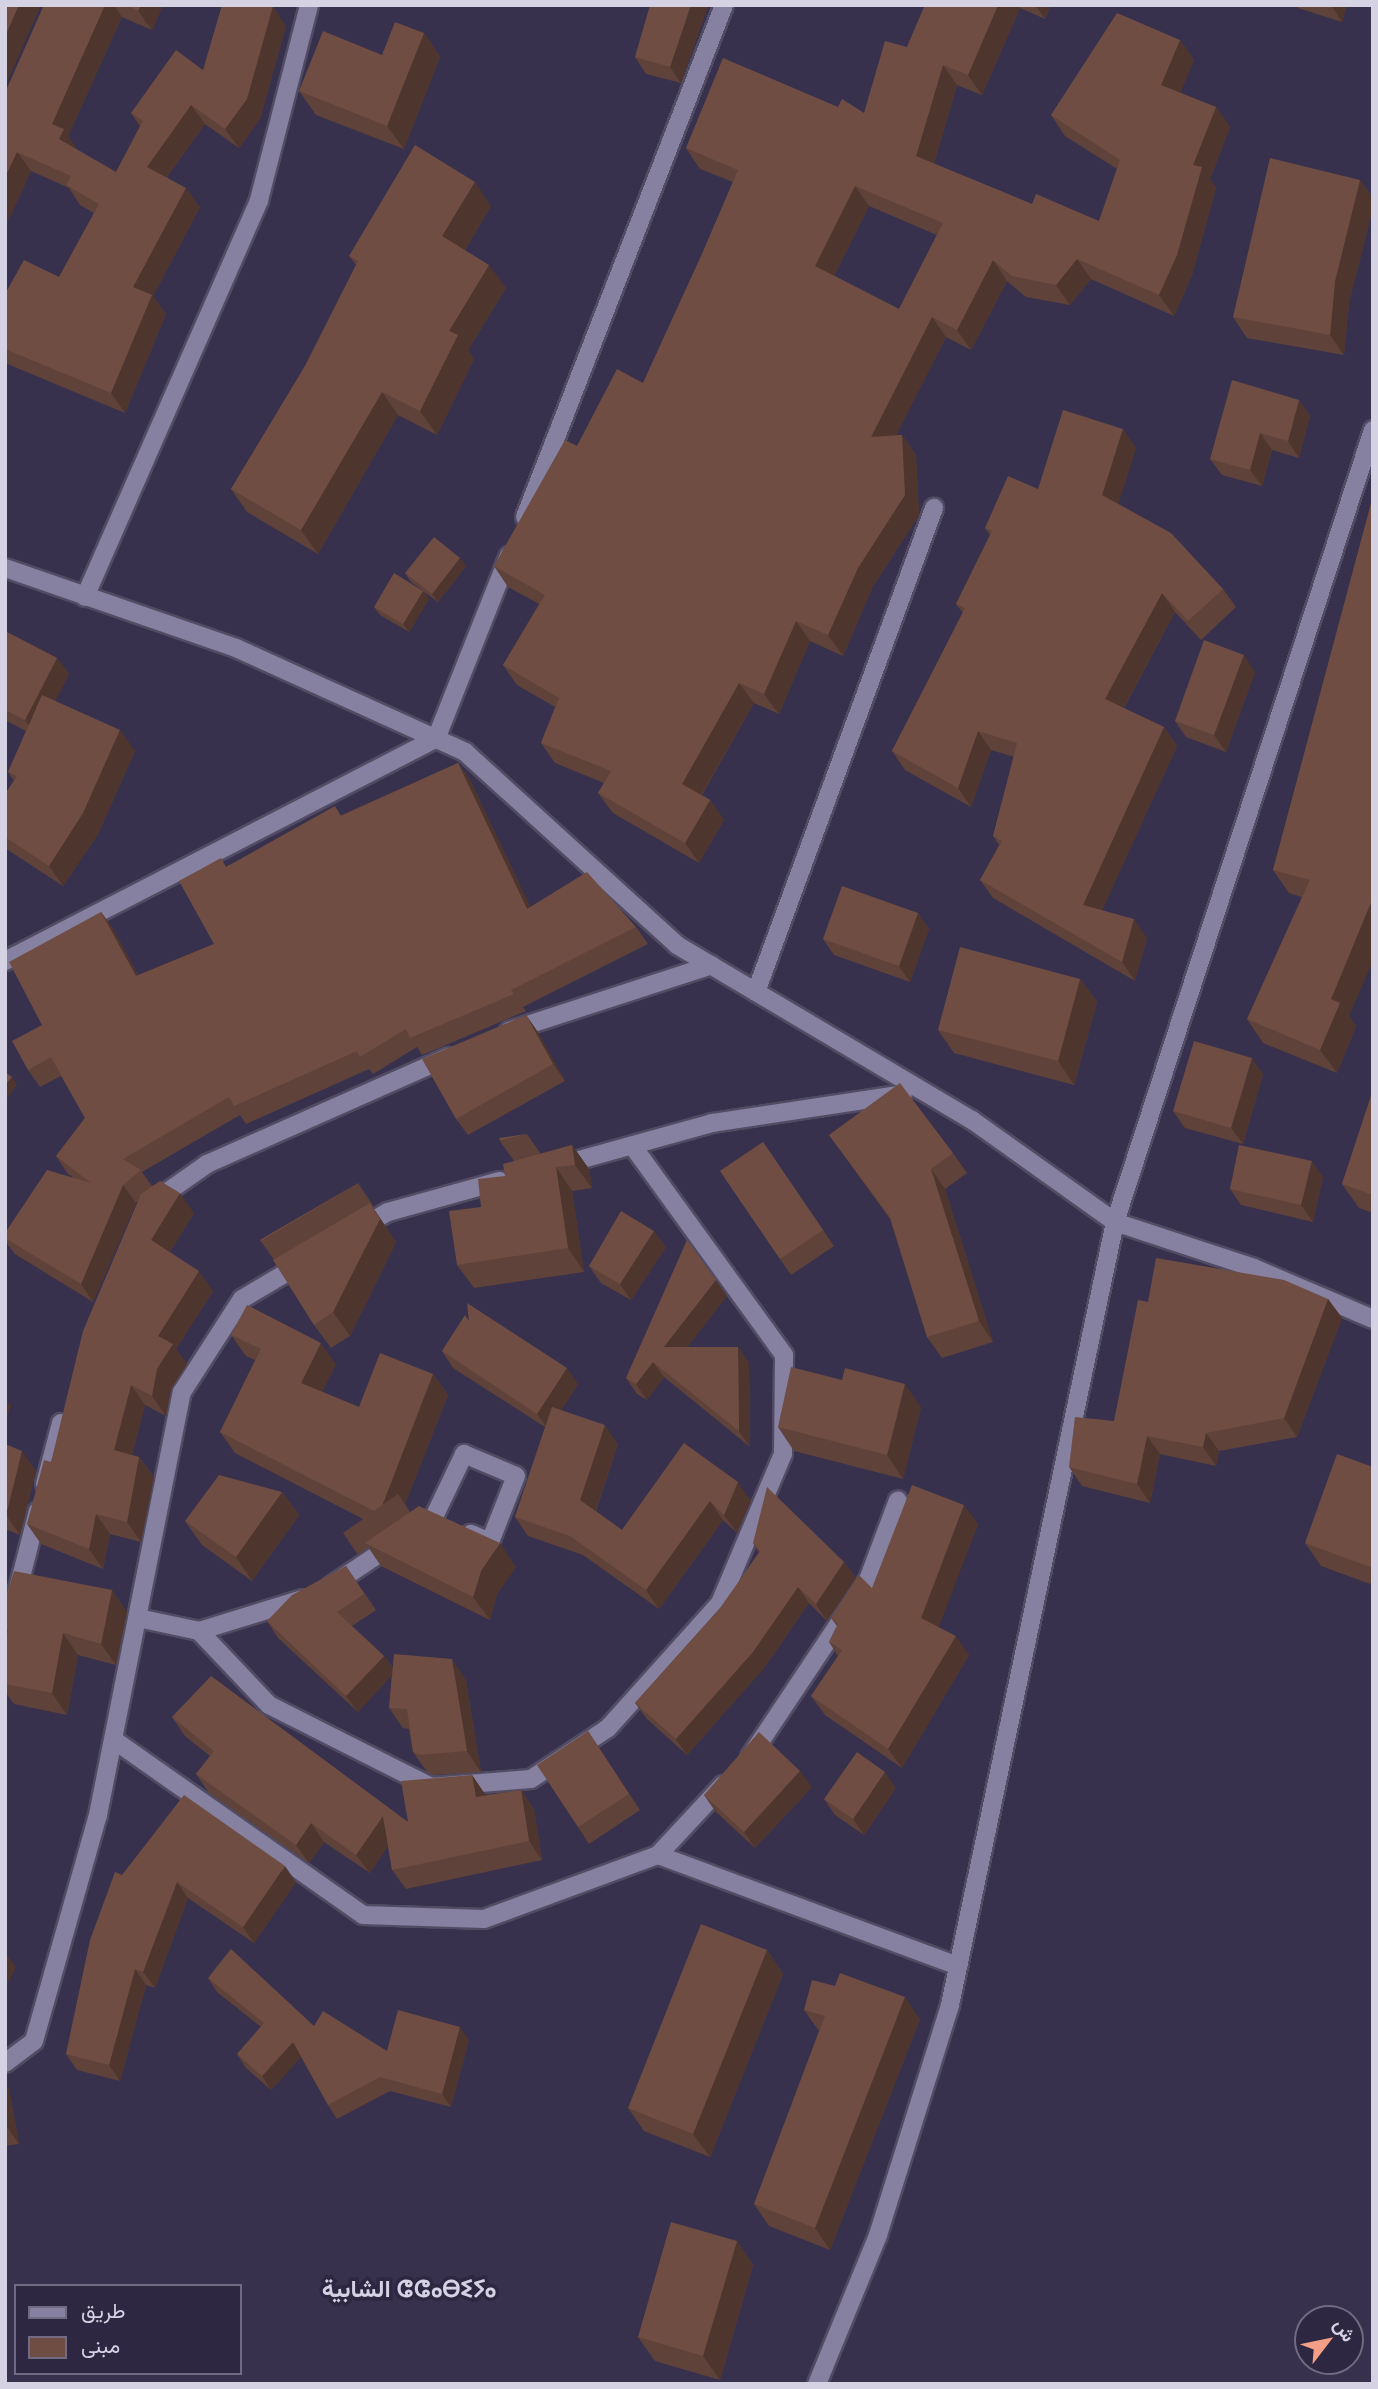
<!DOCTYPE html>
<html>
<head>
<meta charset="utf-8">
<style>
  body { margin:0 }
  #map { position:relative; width:1378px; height:2389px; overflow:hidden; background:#37314d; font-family:Ubuntu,Vazirmatn,"Noto Sans Tifinagh",sans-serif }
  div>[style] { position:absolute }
  .roads { filter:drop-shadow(2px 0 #514c64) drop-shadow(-2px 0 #514c64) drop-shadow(0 2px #514c64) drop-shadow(0 -2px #514c64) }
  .minor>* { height:18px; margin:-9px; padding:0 9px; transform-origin:9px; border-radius:9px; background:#8680a1 }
  .wall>* { inset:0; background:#5f423a }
  .shaded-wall>* { inset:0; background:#4e362f }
  .building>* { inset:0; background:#6f4d43 }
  span { translate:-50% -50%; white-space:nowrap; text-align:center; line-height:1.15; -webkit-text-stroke:7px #2d2742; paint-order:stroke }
  .quarter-label { font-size:24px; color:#d4d2e3; font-weight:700 }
  .frame { position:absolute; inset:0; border:7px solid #d4d2e3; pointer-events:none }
  .legend { position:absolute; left:14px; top:2284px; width:228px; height:91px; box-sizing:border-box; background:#2d2742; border:2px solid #706b82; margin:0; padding:9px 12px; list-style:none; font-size:21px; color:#d4d2e3 }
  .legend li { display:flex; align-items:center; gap:14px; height:35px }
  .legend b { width:35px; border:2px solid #706b82 }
  .north { position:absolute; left:1294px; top:2305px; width:70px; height:70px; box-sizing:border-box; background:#2d2742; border:2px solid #706b82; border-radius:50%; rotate:58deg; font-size:19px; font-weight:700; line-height:28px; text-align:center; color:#d4d2e3 }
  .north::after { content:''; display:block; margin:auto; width:24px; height:32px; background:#f39f85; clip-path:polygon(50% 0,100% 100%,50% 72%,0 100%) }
</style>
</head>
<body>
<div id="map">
  <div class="roads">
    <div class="minor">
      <i style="left:525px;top:517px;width:549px;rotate:-68.76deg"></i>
      <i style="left:5px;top:568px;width:244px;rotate:19.1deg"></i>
      <i style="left:236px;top:648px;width:252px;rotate:24.4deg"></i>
      <i style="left:465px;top:752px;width:287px;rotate:42.3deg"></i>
      <i style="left:677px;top:945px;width:343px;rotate:30.7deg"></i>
      <i style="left:972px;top:1120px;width:176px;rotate:35.5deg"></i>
      <i style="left:1115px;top:1222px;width:146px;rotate:18.3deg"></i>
      <i style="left:1254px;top:1268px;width:129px;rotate:23.2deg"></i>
      <i style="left:85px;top:597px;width:433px;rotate:-66.3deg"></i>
      <i style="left:259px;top:200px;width:201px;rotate:-75.6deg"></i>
      <i style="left:5px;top:961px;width:485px;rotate:-27.3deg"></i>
      <i style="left:436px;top:739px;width:197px;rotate:-68.3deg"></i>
      <i style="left:756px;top:992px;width:516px;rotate:-69.81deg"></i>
      <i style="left:509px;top:1031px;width:213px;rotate:-18deg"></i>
      <i style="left:561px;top:1165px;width:157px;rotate:-15.5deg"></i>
      <i style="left:712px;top:1123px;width:193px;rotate:-8.6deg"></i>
      <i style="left:153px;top:1202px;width:66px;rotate:-35.1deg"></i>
      <i style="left:207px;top:1164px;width:264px;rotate:-23.9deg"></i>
      <i style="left:361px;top:1228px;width:31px;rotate:-31deg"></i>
      <i style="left:388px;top:1212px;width:116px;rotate:-15.5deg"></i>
      <i style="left:45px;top:1484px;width:63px;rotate:-75.3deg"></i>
      <i style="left:434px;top:1517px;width:70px;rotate:-64.5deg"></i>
      <i style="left:464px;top:1454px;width:56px;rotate:22.9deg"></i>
      <i style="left:516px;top:1476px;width:71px;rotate:111.5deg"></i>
      <i style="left:490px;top:1542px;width:21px;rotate:-157deg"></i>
      <i style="left:331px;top:1586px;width:73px;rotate:-33.9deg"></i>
      <i style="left:138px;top:1618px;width:62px;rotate:12deg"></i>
      <i style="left:199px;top:1631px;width:102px;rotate:46.6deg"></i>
      <i style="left:269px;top:1705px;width:182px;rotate:26.8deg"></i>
      <i style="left:431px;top:1787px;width:100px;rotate:-4.6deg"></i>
      <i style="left:531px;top:1779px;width:92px;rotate:-33.5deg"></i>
      <i style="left:608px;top:1728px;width:168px;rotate:-48.1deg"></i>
      <i style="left:720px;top:1603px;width:162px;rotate:-67.1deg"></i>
      <i style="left:783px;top:1454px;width:99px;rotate:-89.4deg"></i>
      <i style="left:784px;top:1355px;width:259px;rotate:-125.9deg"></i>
      <i style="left:199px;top:1631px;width:109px;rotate:-17.1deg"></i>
      <i style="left:5px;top:1640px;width:133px;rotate:-75.7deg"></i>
      <i style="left:114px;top:1740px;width:304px;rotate:35.1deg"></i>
      <i style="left:363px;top:1915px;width:121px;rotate:1.9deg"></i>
      <i style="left:484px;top:1919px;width:185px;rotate:-20.2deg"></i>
      <i style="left:658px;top:1855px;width:96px;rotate:-47.1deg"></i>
      <i style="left:750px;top:1757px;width:213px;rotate:-56.3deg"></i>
      <i style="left:868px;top:1580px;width:85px;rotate:-69.4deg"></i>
      <i style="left:658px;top:1855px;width:320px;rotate:20.3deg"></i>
      <i style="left:5px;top:2063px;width:36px;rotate:-37deg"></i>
      <i style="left:34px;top:2041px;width:235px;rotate:-74.2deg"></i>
      <i style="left:98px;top:1815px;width:431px;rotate:-78.8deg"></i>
      <i style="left:182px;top:1392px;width:111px;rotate:-57.2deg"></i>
      <i style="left:242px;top:1299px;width:69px;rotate:-30.7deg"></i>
      <i style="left:817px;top:2384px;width:161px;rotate:-67.7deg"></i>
      <i style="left:878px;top:2235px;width:241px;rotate:-72.6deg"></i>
      <i style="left:950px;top:2005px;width:800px;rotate:-78.1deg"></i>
      <i style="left:1115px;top:1222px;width:833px;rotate:-71.96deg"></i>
    </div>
  </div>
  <div class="wall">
    <i style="clip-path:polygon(44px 5px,163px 5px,152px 30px,122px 17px,68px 136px,77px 150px,116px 172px,140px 126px,131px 113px,203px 70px,286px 26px,260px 119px,239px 148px,205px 124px,167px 177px,200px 207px,153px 296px,166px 314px,125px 413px,5px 363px,5px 294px,59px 277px,94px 213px,80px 205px,69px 188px,31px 171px,5px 227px,5px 93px)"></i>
    <i style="clip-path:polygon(evenodd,925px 5px,1051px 5px,1045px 19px,1020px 8px,982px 95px,957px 85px,934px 164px,1032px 204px,1099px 221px,1117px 169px,1065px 136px,1051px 115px,1180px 40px,1194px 60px,1180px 93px,1216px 107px,1230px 127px,1210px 179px,1216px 188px,1192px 275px,1174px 316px,1091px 279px,1070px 305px,1026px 297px,1007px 281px,971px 350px,946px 337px,896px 435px,902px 435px,916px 455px,919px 515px,872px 588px,843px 656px,810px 641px,779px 714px,754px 703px,702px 795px,710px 800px,724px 820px,699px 863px,613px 813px,598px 793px,604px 783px,555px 763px,541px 743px,555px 707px,517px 685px,503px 665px,539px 604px,508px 587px,494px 566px,577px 446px,643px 383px,702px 254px,733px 182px,700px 169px,686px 148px,838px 107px,864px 113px,907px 47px,925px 5px,869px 206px,937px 235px,899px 309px,834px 276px,869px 206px)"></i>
    <i style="clip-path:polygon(1296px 5px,1347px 5px,1342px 22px,1298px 8px)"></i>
    <i style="clip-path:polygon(708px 6px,681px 83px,646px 74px,635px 57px)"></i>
    <i style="clip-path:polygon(424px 33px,440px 57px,404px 149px,316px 115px,299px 91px,382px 55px)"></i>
    <i style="clip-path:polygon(1360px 180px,1373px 198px,1373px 208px,1349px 302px,1344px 355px,1247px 338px,1233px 317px)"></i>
    <i style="clip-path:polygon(491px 206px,465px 250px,506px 288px,468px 350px,474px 359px,437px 435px,398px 415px,318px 554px,247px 512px,231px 489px,305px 366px,356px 265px,349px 256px)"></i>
    <i style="clip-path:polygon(1299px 400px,1310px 416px,1299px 458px,1272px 450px,1262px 486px,1222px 475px,1210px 459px)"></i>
    <i style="clip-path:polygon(1136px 448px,1118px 504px,1223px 589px,1236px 607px,1201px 640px,1175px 612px,1124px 708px,1164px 727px,1177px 746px,1102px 910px,1147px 938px,1135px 981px,993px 898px,980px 880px,999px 845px,993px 836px,1014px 757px,991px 750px,971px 807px,905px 770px,892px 751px,963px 613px,956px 604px,990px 535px,985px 528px)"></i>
    <i style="clip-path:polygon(1373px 496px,1349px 1016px,1356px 1026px,1337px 1073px,1263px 1043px,1247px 1019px,1302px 897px,1289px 893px,1273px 870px)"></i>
    <i style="clip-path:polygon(466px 566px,438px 602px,423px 591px,429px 599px,409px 632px,380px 615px,374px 607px,422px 590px,411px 582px,405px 573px)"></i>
    <i style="clip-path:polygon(5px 631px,57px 658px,69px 674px,55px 701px,135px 751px,98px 834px,63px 886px,5px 848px,5px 794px,14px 781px,8px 772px,26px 731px,5px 720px)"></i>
    <i style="clip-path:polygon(1255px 672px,1226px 752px,1186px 737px,1175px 721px)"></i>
    <i style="clip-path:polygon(458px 763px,470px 780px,530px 907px,636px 927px,648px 944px,523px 1007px,526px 1011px,422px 1055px,417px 1047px,373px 1074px,369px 1069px,246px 1124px,240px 1115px,142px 1172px,152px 1186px,194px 1213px,170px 1252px,213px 1291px,176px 1349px,187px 1364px,171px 1389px,166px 1416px,145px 1405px,132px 1455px,139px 1457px,154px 1477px,141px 1542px,110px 1534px,103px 1569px,41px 1544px,27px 1524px,51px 1462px,139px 1200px,136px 1203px,93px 1302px,15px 1254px,5px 1241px,5px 1233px,73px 1177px,68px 1174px,56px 1156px,85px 1118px,61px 1076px,40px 1087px,28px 1070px,42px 1025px,101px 912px,113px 929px,138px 975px,214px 944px,227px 866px)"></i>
    <i style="clip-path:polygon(918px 913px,929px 929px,910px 982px,834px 955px,823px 939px)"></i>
    <i style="clip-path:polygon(1080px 979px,1097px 1002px,1074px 1085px,954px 1053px,938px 1030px)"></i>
    <i style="clip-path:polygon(526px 1015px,537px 1031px,565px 1081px,468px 1135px,456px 1119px)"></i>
    <i style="clip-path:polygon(1263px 1074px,1243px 1144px,1185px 1128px,1173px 1111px)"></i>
    <i style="clip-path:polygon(1373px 1090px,1373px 1213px,1359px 1208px,1342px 1184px)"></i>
    <i style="clip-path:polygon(527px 1134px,541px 1154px,572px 1145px,589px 1169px,592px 1188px,572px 1191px,584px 1272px,474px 1288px,457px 1265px,481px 1207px,505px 1176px,514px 1161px,500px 1141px)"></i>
    <i style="clip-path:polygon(829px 1135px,953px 1153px,967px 1173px,945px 1189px,993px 1342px,942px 1358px,927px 1337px,890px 1219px)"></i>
    <i style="clip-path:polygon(763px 1142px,834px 1246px,791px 1275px,720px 1171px)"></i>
    <i style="clip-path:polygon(1323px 1177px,1313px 1222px,1241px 1205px,1230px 1189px)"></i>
    <i style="clip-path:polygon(358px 1183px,374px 1207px,373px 1208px,396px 1242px,350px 1336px,331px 1348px,314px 1325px,274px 1260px,260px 1240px)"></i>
    <i style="clip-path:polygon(666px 1247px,631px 1300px,601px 1283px,589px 1266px)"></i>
    <i style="clip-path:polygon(727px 1296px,687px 1347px,738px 1347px,749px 1363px,750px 1447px,664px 1377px,647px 1400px,637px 1394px,626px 1378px)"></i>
    <i style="clip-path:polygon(1328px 1299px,1342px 1318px,1297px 1437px,1219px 1451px,1216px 1466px,1160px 1454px,1150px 1503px,1082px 1486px,1069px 1467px,1114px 1421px,1148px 1302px)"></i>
    <i style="clip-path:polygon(469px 1321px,578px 1384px,561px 1410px,618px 1444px,596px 1511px,622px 1530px,684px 1443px,751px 1501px,737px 1533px,723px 1520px,659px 1609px,583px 1555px,528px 1536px,515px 1517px,545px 1427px,453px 1368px,442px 1351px)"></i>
    <i style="clip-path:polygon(231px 1335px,336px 1364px,322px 1392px,359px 1407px,433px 1374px,448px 1395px,405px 1504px,410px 1512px,516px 1567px,497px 1594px,490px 1620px,381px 1566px,368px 1547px,358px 1555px,343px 1533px,363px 1519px,235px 1453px,220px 1432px,255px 1360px,246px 1356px)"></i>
    <i style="clip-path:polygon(921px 1407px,903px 1479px,794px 1451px,778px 1427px)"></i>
    <i style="clip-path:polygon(5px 1444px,36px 1471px,20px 1535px,5px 1529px)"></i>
    <i style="clip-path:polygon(1373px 1467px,1373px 1585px,1321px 1566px,1305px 1543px)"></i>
    <i style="clip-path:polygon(282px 1492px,299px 1515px,252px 1581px,202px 1545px,185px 1521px)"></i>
    <i style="clip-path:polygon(978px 1524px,938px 1627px,969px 1655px,902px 1768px,825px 1715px,811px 1696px,838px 1656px,829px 1642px,837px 1626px,831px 1618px,872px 1588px)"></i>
    <i style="clip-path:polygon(753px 1543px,844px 1562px,856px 1578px,827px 1621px,809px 1603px,764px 1668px,687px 1755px,647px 1719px,635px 1703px,721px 1607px,759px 1553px)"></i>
    <i style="clip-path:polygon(346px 1566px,376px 1610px,352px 1626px,384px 1656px,393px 1668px,466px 1680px,481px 1772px,433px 1775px,427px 1772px,413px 1752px,409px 1729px,403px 1728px,389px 1708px,392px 1675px,358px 1712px,278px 1638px,267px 1621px)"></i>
    <i style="clip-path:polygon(112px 1590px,127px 1612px,116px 1665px,78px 1655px,67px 1715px,14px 1704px,5px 1692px,5px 1601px)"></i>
    <i style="clip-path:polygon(172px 1717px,408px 1822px,472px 1775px,485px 1795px,521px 1790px,534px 1809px,542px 1860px,406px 1889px,392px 1870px,388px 1846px,370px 1873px,324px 1842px,309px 1863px,209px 1793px,196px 1774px,210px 1756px,185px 1736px)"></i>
    <i style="clip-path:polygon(588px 1731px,640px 1810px,589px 1844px,578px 1827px)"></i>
    <i style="clip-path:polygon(812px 1787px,755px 1848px,715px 1811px,704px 1795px)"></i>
    <i style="clip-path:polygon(896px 1788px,864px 1835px,835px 1815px,824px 1799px)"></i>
    <i style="clip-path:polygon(122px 1875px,296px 1882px,254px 1943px,188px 1898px,155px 1988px,146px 1985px,120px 2081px,77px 2070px,66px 2054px)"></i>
    <i style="clip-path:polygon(767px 1950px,783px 1974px,710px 2157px,644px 2131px,628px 2108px)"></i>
    <i style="clip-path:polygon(208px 1978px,314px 2026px,387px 2051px,469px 2040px,451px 2107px,390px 2091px,337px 2119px,328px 2105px,301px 2057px,271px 2090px,246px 2068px,237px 2054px,261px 2027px,217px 1992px)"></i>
    <i style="clip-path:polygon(804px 2010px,920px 2019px,830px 2250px,769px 2226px,754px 2204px,819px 2031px)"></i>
    <i style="clip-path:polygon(5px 2084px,9px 2089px,19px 2144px,5px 2146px)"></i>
    <i style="clip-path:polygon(737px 2241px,753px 2265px,720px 2380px,655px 2361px,638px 2337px)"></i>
  </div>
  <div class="shaded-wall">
    <i style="clip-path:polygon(19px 5px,41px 5px,5px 87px,5px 37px)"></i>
    <i style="clip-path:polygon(105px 5px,114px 5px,122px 17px,68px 136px,77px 149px,73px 159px,59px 139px,52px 124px)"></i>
    <i style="clip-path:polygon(141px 5px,163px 5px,152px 30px,138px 11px)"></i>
    <i style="clip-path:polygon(691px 5px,708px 6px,681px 83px,670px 67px)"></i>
    <i style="clip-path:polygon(998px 5px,1018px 5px,1020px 8px,982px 95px,968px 75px)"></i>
    <i style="clip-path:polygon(1035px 5px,1051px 5px,1045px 19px)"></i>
    <i style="clip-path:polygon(1331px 5px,1347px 5px,1342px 22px)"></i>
    <i style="clip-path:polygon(273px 6px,286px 26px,260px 119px,239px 148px,225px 129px)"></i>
    <i style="clip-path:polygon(424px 33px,440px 57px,404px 149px,387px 126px)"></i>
    <i style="clip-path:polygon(1180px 40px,1194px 60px,1175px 106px,1161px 85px)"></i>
    <i style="clip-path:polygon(943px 65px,957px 85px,930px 177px,916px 156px)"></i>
    <i style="clip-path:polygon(191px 105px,205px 124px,160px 186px,147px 167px)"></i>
    <i style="clip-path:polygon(1216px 107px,1230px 127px,1210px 179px,1216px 188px,1192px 275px,1174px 316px,1159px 295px,1193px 165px)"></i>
    <i style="clip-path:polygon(17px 152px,31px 171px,5px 227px,5px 177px)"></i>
    <i style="clip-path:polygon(1360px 180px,1373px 198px,1373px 208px,1349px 302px,1344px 355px,1330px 335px,1335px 281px)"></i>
    <i style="clip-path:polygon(475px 182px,491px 206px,459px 260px,442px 236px)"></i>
    <i style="clip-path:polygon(855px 186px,869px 206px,829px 286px,815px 266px)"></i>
    <i style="clip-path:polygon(186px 188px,200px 207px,153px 296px,166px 314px,125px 413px,111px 393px,133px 287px)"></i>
    <i style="clip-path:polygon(1077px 259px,1091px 279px,1070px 305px,1056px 285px)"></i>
    <i style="clip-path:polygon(993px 260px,1007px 281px,971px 350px,957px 330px)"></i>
    <i style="clip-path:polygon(489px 265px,506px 288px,468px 350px,474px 359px,437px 435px,420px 411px,449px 331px)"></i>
    <i style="clip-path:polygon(932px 317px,946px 337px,885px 457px,871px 437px)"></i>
    <i style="clip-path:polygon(382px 392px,398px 415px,318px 554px,301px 530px)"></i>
    <i style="clip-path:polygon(1299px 400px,1310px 416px,1299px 458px,1288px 441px)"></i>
    <i style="clip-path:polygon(1123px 429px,1136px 448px,1115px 514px,1102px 495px)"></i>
    <i style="clip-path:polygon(1260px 433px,1272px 450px,1262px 486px,1250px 470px)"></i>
    <i style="clip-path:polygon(902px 435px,916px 455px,919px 515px,872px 588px,843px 656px,828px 635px)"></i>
    <i style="clip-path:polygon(460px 558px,466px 566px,438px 602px,432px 594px)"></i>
    <i style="clip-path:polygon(423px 591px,429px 599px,409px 632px,403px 624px)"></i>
    <i style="clip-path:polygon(1162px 593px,1175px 612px,1118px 718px,1105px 699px)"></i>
    <i style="clip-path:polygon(796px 621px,810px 641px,779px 714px,764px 694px)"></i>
    <i style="clip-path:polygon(1244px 655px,1255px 672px,1226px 752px,1214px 735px)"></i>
    <i style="clip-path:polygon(57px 658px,69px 674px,37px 736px,25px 720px)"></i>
    <i style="clip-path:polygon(739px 683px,754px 703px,696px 804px,682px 784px)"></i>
    <i style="clip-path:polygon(1164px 727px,1177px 746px,1096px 924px,1083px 905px)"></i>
    <i style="clip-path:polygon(120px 730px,135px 751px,98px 834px,63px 886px,49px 866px)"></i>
    <i style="clip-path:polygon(978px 731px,991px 750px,971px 807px,958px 788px)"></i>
    <i style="clip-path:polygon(458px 763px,470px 780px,540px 927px,527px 909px)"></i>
    <i style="clip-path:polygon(710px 800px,724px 820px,699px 863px,685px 843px)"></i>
    <i style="clip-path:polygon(1373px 898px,1373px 961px,1349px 1016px,1356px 1026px,1337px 1073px,1320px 1050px,1331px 999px)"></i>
    <i style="clip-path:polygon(101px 912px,113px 929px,148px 994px,136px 976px)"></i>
    <i style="clip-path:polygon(918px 913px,929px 929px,910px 982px,899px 966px)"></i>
    <i style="clip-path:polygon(1134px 919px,1147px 938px,1135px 981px,1122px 962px)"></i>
    <i style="clip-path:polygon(1080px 979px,1097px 1002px,1074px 1085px,1058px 1061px)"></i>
    <i style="clip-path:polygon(526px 1015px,537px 1031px,565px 1081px,553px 1064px)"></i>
    <i style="clip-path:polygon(1252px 1058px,1263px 1074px,1243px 1144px,1231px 1128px)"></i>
    <i style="clip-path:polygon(12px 1077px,17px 1085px,5px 1101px,5px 1085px)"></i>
    <i style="clip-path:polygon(572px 1145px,589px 1169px,592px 1188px,575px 1165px)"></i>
    <i style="clip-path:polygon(1312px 1161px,1323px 1177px,1313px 1222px,1301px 1205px)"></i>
    <i style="clip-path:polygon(556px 1167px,572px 1191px,584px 1272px,568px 1248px)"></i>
    <i style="clip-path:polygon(931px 1169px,945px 1189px,993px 1342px,979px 1321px)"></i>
    <i style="clip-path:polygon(123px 1185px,136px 1203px,93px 1302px,81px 1284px)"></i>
    <i style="clip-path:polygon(180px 1193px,194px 1213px,165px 1260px,151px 1240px)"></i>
    <i style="clip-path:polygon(370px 1203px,396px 1242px,350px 1336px,333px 1312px)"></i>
    <i style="clip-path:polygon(654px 1231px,666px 1247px,631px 1300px,620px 1284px)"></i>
    <i style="clip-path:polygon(199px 1271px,213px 1291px,176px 1349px,187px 1364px,171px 1389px,166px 1416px,152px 1396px,158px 1336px)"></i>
    <i style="clip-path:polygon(716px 1280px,727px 1296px,675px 1363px,664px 1347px)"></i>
    <i style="clip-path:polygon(1328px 1299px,1342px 1318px,1297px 1437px,1284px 1418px)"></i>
    <i style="clip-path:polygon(321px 1343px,336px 1364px,316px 1405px,301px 1383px)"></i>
    <i style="clip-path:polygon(738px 1347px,749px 1363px,750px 1447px,739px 1431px)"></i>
    <i style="clip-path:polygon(653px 1362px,664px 1377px,647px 1400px,636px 1384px)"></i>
    <i style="clip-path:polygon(567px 1368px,578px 1384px,549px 1430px,537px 1414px)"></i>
    <i style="clip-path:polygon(433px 1374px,448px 1395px,405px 1504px,398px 1494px,382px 1506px)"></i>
    <i style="clip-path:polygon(905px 1384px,921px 1407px,903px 1479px,887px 1455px)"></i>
    <i style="clip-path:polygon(131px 1385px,145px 1405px,128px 1470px,114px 1450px)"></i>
    <i style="clip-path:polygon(5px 1398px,11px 1406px,5px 1424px)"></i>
    <i style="clip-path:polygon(605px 1425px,618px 1444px,593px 1518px,580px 1500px)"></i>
    <i style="clip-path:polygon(1206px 1433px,1219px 1451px,1216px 1466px,1203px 1447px)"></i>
    <i style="clip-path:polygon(1147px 1436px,1160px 1454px,1150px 1503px,1137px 1484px)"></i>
    <i style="clip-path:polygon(22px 1451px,36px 1471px,20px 1535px,6px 1515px)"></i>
    <i style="clip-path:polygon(139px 1457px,154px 1477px,141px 1542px,127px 1522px)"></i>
    <i style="clip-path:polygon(738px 1482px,751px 1501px,737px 1533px,724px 1515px)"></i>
    <i style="clip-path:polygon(282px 1492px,299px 1515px,252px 1581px,236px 1557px)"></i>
    <i style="clip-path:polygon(710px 1501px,723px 1520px,659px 1609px,646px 1590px)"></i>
    <i style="clip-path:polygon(964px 1505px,978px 1524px,935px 1637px,921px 1618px)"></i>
    <i style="clip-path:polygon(96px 1514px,110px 1534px,103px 1569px,89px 1549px)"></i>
    <i style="clip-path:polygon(500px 1543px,516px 1567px,497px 1594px,490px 1620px,473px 1597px,481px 1571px)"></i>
    <i style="clip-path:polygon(844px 1562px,856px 1578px,827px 1621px,816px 1604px)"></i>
    <i style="clip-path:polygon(798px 1587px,809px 1603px,764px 1668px,687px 1755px,676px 1739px)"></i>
    <i style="clip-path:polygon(112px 1590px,127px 1612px,116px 1665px,101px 1644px)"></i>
    <i style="clip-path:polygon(63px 1633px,78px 1655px,67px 1715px,52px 1693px)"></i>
    <i style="clip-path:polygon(956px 1636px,969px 1655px,902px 1768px,888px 1749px)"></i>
    <i style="clip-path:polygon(384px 1656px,395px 1672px,358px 1712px,346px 1696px)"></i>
    <i style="clip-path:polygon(452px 1659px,466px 1680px,481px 1772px,467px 1751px)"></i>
    <i style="clip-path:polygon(800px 1771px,812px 1787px,755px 1848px,744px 1832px)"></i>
    <i style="clip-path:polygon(885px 1772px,896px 1788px,864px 1835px,853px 1819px)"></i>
    <i style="clip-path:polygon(472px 1775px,485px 1794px,489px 1815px,476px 1797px)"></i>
    <i style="clip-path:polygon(521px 1790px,534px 1809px,542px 1860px,529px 1841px)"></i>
    <i style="clip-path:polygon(383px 1816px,396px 1834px,370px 1873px,356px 1855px)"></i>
    <i style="clip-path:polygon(311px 1823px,324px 1842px,309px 1863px,296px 1845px)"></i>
    <i style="clip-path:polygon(285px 1866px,296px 1882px,254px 1943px,243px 1927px)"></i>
    <i style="clip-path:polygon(177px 1882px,188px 1898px,155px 1988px,143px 1972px)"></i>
    <i style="clip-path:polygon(767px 1950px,783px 1974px,710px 2157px,693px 2134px)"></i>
    <i style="clip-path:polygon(5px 1952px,16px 1967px,5px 1989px)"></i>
    <i style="clip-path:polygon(135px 1969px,146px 1985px,120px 2081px,109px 2065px)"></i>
    <i style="clip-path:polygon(905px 1997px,920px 2019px,830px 2250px,815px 2228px)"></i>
    <i style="clip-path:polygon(460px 2027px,469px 2040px,451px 2107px,442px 2094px)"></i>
    <i style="clip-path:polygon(293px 2042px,302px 2056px,271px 2090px,262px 2076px)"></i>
    <i style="clip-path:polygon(5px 2084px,9px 2089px,19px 2144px,7px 2127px,5px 2115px)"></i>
    <i style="clip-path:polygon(737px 2241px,753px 2265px,720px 2380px,703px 2356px)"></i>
  </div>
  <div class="building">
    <i style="clip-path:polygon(5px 5px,19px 5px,5px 37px)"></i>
    <i style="clip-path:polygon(44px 5px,105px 5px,52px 124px,64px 129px,59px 139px,116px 172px,143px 121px,131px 113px,176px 50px,203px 70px,222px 5px,269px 5px,273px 6px,247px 99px,225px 129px,191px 105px,147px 167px,186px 188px,133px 287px,152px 295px,111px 393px,5px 349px,5px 294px,24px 260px,59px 277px,99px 204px,66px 185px,71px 176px,17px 152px,5px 177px,5px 93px)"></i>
    <i style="clip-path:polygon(126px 5px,141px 5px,138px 11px)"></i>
    <i style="clip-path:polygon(650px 5px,691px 5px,670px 67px,635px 57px)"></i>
    <i style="clip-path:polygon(evenodd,925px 5px,998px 5px,968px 75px,943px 65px,916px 156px,1032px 204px,1036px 194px,1099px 221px,1120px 160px,1051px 115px,1117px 13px,1180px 40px,1161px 85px,1216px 107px,1193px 165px,1202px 167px,1177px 255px,1159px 295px,1077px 259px,1056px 285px,1012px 276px,993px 260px,957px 330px,932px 317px,871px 437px,902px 435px,905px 495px,858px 568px,828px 635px,796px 621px,764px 694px,739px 683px,682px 784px,710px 800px,685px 843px,598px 793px,611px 771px,541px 743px,559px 698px,503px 665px,545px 595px,494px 566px,565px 440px,577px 446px,617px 369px,643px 383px,702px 254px,738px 170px,686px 148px,723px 58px,838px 107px,842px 99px,864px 113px,885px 41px,907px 47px,925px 5px,855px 186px,943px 223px,899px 309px,815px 266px,855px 186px)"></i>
    <i style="clip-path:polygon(395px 22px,424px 33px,387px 126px,299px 91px,323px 31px,382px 55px)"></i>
    <i style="clip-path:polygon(415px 145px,475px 182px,442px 236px,489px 265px,449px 331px,458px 335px,420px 411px,382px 392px,301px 530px,231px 489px,305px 366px,358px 261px,349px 256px)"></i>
    <i style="clip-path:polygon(1270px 158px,1360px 180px,1335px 281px,1330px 335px,1233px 317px)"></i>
    <i style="clip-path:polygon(1232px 380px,1299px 400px,1288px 441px,1260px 433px,1250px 470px,1210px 459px)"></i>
    <i style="clip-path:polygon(1063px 410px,1123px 429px,1102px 495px,1171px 533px,1223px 589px,1188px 621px,1162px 593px,1105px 699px,1164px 727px,1083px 905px,1134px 919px,1122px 962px,980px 880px,1002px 841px,993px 836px,1017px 743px,978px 731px,958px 788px,892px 751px,965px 608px,956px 604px,992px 531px,985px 528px,1008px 476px,1038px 489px)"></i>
    <i style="clip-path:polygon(1373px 496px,1373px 898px,1331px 999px,1340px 1003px,1320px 1050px,1247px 1019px,1310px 880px,1273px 870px)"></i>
    <i style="clip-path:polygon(434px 537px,460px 558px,432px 594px,405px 573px)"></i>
    <i style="clip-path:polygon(394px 573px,423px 591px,403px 624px,374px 607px)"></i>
    <i style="clip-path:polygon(5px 631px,57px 658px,25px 720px,5px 710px)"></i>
    <i style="clip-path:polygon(1204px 640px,1244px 655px,1214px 735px,1175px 721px)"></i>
    <i style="clip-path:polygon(42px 695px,120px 730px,83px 813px,49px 866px,5px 837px,5px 794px,17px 776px,8px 772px)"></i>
    <i style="clip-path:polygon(458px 763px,527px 909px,587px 872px,636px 927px,511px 990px,514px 994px,410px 1038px,406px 1029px,360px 1057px,357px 1051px,234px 1106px,229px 1097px,123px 1159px,141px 1170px,123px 1185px,81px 1284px,5px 1238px,5px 1233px,47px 1170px,91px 1183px,56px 1156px,85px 1118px,51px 1057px,28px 1070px,12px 1041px,42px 1025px,9px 962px,101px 912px,136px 976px,214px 944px,179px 881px,221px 858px,226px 867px,335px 806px,341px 816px)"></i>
    <i style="clip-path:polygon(842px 886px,918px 913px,899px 966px,823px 939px)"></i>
    <i style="clip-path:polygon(960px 947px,1080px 979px,1058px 1061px,938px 1030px)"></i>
    <i style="clip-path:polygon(526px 1015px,553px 1064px,456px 1119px,422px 1059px)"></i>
    <i style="clip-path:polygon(1194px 1041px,1252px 1058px,1231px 1128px,1173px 1111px)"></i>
    <i style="clip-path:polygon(5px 1072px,12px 1077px,5px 1085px)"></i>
    <i style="clip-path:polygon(900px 1083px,953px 1153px,931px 1169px,979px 1321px,927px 1337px,890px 1217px,829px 1135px)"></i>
    <i style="clip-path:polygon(1373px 1090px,1373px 1195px,1342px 1184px)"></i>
    <i style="clip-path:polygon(527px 1134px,500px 1141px,499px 1138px)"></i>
    <i style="clip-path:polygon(763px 1142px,823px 1230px,780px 1259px,720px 1171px)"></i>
    <i style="clip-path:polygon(572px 1145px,575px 1165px,556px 1167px,568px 1248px,457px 1265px,449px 1211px,481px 1207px,478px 1179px,505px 1176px,503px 1164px)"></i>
    <i style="clip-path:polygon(1239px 1145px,1312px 1161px,1301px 1205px,1230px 1189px)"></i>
    <i style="clip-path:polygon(160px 1181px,180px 1193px,151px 1240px,199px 1271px,158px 1336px,173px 1344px,157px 1369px,152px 1396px,131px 1385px,114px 1450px,139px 1457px,127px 1522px,96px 1514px,89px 1549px,27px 1524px,44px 1460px,51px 1462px,83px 1331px,141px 1194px)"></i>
    <i style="clip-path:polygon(358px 1183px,261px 1241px,260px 1240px)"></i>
    <i style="clip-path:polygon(370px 1203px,380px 1219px,333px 1312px,314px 1325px,273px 1260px)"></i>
    <i style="clip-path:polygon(621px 1211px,654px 1231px,620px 1284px,589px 1266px)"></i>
    <i style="clip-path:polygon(687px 1240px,716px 1280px,664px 1347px,738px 1347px,739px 1431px,653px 1362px,636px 1384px,626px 1378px)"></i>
    <i style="clip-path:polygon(1156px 1258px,1284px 1280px,1328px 1299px,1284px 1418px,1206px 1433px,1203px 1447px,1147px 1436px,1137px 1484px,1069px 1467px,1075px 1417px,1114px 1421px,1138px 1300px,1148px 1302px)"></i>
    <i style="clip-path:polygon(467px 1303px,567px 1368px,537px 1414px,442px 1351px,465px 1315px,469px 1321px)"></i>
    <i style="clip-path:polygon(247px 1305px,321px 1343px,301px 1383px,359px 1407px,380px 1353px,433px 1374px,382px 1506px,398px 1494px,343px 1533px,374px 1511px,220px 1432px,261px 1349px,231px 1335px)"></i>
    <i style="clip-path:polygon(791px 1367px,842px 1380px,845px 1368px,905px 1384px,887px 1455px,778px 1427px)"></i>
    <i style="clip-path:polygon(552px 1407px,605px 1425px,580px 1500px,622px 1530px,684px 1443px,738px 1482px,724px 1515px,710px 1501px,646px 1590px,570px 1536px,515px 1517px)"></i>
    <i style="clip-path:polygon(5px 1444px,22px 1451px,6px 1515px,5px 1514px)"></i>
    <i style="clip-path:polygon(1337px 1454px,1373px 1467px,1373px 1568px,1305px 1543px)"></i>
    <i style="clip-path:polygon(219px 1475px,282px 1492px,236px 1557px,185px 1521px)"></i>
    <i style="clip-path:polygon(912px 1485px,964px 1505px,921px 1618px,956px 1636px,888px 1749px,811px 1696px,842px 1650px,829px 1642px,838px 1624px,831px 1618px,859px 1575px,872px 1588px)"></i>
    <i style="clip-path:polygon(767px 1487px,844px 1562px,816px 1604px,798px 1587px,753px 1652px,676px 1739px,635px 1703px,721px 1607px,760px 1551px,753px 1543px)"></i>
    <i style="clip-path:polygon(419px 1506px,500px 1543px,481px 1571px,473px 1597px,365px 1543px)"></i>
    <i style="clip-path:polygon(346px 1566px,364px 1594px,337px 1612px,384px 1656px,346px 1696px,267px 1621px,292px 1595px)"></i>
    <i style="clip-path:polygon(14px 1571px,112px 1590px,101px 1644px,63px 1633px,52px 1693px,5px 1684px,5px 1645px,8px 1630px,5px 1630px,5px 1601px)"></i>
    <i style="clip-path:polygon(394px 1654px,452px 1659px,467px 1751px,419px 1755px,413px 1752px,407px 1709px,389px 1708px)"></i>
    <i style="clip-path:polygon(211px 1676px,408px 1822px,401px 1781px,472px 1775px,476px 1797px,521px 1790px,529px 1841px,392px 1870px,383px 1816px,356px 1855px,311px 1823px,296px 1845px,196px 1774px,214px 1751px,172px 1717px)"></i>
    <i style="clip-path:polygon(588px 1731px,629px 1794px,578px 1827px,537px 1765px)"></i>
    <i style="clip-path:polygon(759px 1732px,800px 1771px,744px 1832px,704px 1795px)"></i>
    <i style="clip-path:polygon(857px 1752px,885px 1772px,853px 1819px,824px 1799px)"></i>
    <i style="clip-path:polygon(184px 1795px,285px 1866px,243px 1927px,177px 1882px,143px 1972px,135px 1969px,109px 2065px,66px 2054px,90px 1940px,115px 1872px,122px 1875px)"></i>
    <i style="clip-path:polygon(701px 1924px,767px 1950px,693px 2134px,628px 2108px)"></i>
    <i style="clip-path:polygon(231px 1949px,314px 2026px,323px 2011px,387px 2051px,398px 2010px,460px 2027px,442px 2094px,380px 2077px,328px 2105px,293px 2042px,262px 2076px,237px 2054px,264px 2023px,208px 1978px)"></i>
    <i style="clip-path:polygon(840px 1973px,905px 1997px,815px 2228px,754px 2204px,825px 2016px,804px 2010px,812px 1980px,835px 1986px)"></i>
    <i style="clip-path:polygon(671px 2222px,737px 2241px,703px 2356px,638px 2337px)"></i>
  </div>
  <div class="quarter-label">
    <span style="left:409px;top:2289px">الشابية ⵛⵛⴰⴱⵉⵢⴰ</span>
  </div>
  <div class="frame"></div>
  <ul class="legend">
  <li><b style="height:9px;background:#8680a1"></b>طريق</li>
  <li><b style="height:19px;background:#6f4d43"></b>مبنى</li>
  </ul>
  <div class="north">ش</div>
</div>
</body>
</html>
